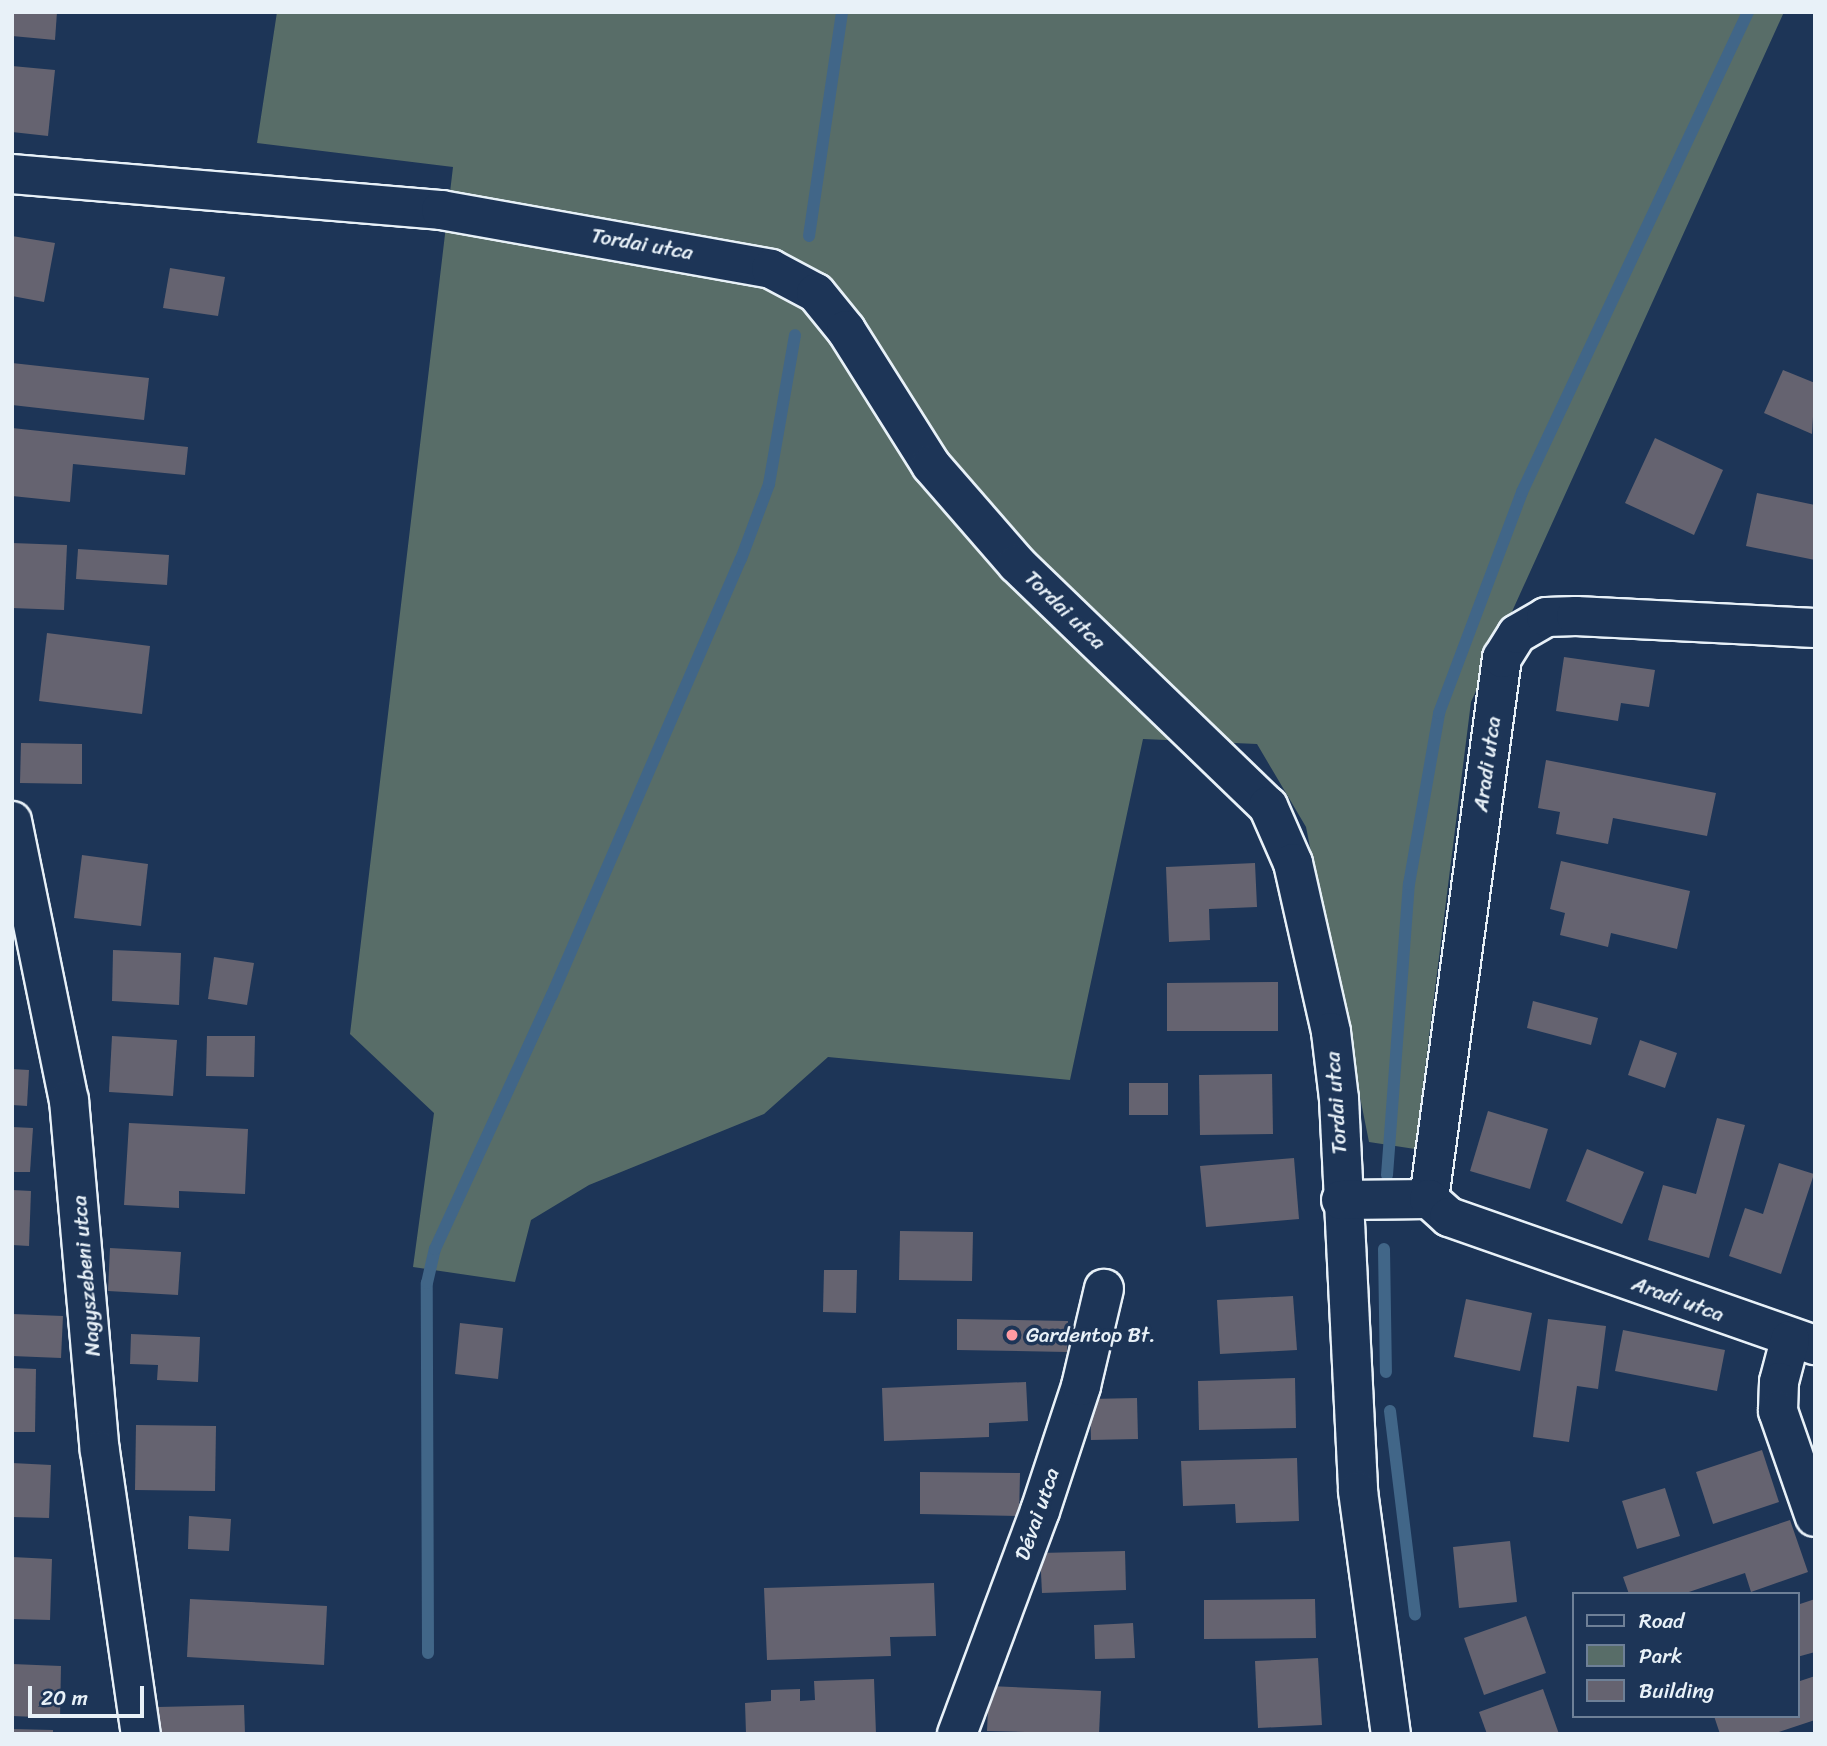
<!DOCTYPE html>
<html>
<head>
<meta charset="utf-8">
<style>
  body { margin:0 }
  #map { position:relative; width:1827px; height:1746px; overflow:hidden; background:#1d3557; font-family:Sriracha,sans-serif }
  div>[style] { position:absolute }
  .green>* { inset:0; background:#586d68 }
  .stream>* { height:12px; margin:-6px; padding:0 6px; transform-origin:6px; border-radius:6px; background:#416688 }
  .building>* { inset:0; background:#656370 }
  .roads { filter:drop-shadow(2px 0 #e8f1f8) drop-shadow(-2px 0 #e8f1f8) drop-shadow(0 2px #e8f1f8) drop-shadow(0 -2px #e8f1f8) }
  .minor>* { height:38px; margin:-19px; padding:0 19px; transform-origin:19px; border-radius:19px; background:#1d3557 }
  .dots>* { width:19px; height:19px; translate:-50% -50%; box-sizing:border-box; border:4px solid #1d3557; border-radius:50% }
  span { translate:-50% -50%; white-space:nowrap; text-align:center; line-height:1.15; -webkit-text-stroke:7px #1d3557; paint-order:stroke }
  .street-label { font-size:21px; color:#e8f1f8 }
  .poi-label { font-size:21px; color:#e8f1f8 }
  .left { translate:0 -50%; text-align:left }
  .frame { position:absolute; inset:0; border:14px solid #e8f1f8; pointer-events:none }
  .legend { position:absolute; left:1572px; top:1592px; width:228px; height:126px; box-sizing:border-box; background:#1d3557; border:2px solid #6e8097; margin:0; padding:9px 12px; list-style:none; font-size:21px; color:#e8f1f8 }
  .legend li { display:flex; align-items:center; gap:14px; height:35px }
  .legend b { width:35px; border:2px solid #6e8097 }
  .scale { position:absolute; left:28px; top:1686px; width:116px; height:32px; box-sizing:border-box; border:4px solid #e8f1f8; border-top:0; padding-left:9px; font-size:21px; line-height:24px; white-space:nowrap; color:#e8f1f8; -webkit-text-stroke:5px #1d3557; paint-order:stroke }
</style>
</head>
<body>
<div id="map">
  <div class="green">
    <i style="clip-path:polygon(277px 12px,1784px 12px,1471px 702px,1415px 1149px,1369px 1142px,1306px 827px,1257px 744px,1143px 739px,1070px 1080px,828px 1057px,764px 1114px,589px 1185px,531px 1220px,515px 1282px,413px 1267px,434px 1113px,350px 1034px,453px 167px,257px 143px)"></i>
  </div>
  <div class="stream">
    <i style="left:809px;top:236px;width:226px;rotate:-81.6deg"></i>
    <i style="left:1387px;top:1175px;width:292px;rotate:-85.7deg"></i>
    <i style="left:1409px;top:884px;width:174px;rotate:-80deg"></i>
    <i style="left:1439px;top:713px;width:236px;rotate:-69.4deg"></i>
    <i style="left:1522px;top:492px;width:531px;rotate:-64.79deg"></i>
    <i style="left:1384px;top:1249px;width:123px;rotate:89.1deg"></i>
    <i style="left:1390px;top:1411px;width:205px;rotate:83deg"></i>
    <i style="left:428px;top:1653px;width:370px;rotate:-90.2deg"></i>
    <i style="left:427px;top:1283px;width:35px;rotate:-77deg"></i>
    <i style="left:435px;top:1249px;width:280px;rotate:-65.3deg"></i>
    <i style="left:552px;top:995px;width:475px;rotate:-66.6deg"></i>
    <i style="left:741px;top:559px;width:80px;rotate:-69.5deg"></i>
    <i style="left:769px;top:484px;width:151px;rotate:-80.1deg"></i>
  </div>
  <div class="building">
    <i style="clip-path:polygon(12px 12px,57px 12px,55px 40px,12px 36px)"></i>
    <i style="clip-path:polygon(12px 66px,55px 70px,48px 136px,12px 132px)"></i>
    <i style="clip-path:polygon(12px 236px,55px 243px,44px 302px,12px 296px)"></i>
    <i style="clip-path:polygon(170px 268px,225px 277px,218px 316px,163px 308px)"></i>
    <i style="clip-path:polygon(12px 363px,149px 378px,144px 420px,12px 405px)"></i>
    <i style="clip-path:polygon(1783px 370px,1815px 383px,1812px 434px,1764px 413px)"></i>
    <i style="clip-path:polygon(12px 428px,188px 447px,185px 475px,73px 464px,70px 502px,12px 496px)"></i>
    <i style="clip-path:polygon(1655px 438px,1723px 470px,1694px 535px,1625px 503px)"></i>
    <i style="clip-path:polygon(1757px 493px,1815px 505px,1815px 560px,1746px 546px)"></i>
    <i style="clip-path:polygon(12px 543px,67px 545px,64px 610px,12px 608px)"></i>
    <i style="clip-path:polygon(78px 549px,169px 555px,167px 585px,76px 579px)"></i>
    <i style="clip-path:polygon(47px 633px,150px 646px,142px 714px,39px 701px)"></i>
    <i style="clip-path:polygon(1564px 657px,1655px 670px,1649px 707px,1621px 703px,1618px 721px,1556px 711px)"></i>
    <i style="clip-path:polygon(21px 743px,82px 744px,82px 784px,20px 783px)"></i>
    <i style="clip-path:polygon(1546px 760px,1716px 793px,1707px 836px,1613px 818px,1608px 844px,1556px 834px,1560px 812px,1538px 808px)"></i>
    <i style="clip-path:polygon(82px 855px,148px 864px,141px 926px,74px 918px)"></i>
    <i style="clip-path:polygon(1561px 861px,1690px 891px,1677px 949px,1611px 933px,1608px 947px,1560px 935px,1565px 913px,1550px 909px)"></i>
    <i style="clip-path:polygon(1255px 863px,1257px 907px,1209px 909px,1210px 940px,1169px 942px,1166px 867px)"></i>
    <i style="clip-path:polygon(113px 950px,181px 953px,179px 1005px,112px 1001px)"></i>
    <i style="clip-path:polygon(214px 957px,254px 963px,247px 1005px,208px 999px)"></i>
    <i style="clip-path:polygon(1278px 982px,1278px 1031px,1167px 1031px,1167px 983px)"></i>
    <i style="clip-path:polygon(1533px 1001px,1598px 1018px,1591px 1045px,1527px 1028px)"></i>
    <i style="clip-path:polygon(112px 1036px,177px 1040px,173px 1096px,109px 1092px)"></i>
    <i style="clip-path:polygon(207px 1036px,255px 1036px,254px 1077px,206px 1076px)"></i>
    <i style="clip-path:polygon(1640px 1040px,1677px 1053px,1665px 1088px,1628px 1075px)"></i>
    <i style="clip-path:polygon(12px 1069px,29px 1070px,27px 1106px,12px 1105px)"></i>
    <i style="clip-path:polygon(1272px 1074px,1273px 1134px,1200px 1135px,1199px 1075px)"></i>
    <i style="clip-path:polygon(1129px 1083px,1168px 1083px,1168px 1115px,1129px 1115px)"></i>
    <i style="clip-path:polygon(1488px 1111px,1548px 1129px,1530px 1189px,1470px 1171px)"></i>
    <i style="clip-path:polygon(1717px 1118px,1745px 1125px,1709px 1258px,1648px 1240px,1663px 1185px,1696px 1194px)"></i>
    <i style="clip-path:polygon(129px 1123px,248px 1129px,245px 1194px,179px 1191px,179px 1208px,124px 1205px)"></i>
    <i style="clip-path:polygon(12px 1127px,33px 1128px,30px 1172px,12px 1172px)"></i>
    <i style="clip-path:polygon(1587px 1149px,1644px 1172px,1622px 1224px,1566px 1201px)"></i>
    <i style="clip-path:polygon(1294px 1158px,1299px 1219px,1206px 1227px,1200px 1166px)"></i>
    <i style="clip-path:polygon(1779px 1163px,1814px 1174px,1781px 1274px,1729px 1256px,1745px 1208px,1763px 1214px)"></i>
    <i style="clip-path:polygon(12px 1190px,31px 1191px,29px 1246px,12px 1245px)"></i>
    <i style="clip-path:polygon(900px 1231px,973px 1232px,972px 1281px,899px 1280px)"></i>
    <i style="clip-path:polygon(110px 1248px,181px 1252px,178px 1295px,108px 1291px)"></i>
    <i style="clip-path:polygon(824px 1270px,857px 1270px,856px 1313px,823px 1312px)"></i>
    <i style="clip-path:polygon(1293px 1296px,1297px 1350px,1220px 1354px,1217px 1300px)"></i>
    <i style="clip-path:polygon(1466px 1299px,1532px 1313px,1520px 1371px,1454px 1357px)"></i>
    <i style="clip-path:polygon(12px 1314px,63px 1316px,61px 1358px,12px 1356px)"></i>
    <i style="clip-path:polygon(957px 1319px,1068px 1321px,1067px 1352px,957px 1350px)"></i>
    <i style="clip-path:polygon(1548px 1319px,1606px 1326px,1598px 1389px,1577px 1386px,1569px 1442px,1533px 1437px)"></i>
    <i style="clip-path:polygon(460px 1323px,503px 1328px,498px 1379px,455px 1374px)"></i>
    <i style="clip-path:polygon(1623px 1330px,1725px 1350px,1717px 1391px,1615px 1371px)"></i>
    <i style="clip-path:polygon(131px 1334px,200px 1337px,198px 1382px,157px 1380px,158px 1365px,130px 1364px)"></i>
    <i style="clip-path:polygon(12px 1368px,36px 1369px,35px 1432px,12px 1432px)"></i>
    <i style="clip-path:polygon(1295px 1378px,1296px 1428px,1199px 1430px,1198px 1381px)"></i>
    <i style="clip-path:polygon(1026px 1382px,1028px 1421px,989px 1423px,989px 1437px,884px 1441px,882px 1388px)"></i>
    <i style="clip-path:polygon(1137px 1398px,1138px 1439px,1091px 1440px,1090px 1399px)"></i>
    <i style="clip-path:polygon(136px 1425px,216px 1426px,215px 1491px,135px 1490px)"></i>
    <i style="clip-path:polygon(1762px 1450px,1779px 1502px,1713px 1524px,1696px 1472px)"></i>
    <i style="clip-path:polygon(1297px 1458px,1299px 1521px,1236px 1523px,1235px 1504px,1183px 1506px,1181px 1461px)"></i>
    <i style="clip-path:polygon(12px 1463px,51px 1465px,49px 1518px,12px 1517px)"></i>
    <i style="clip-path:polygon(920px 1472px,1020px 1473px,1019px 1516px,920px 1514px)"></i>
    <i style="clip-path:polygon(1665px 1488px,1680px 1536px,1637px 1549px,1622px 1501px)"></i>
    <i style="clip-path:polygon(189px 1516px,231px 1519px,229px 1551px,188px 1549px)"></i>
    <i style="clip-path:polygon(1790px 1520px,1808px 1572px,1751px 1592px,1745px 1573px,1683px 1594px,1629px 1594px,1623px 1577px)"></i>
    <i style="clip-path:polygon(1510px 1541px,1517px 1602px,1459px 1608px,1453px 1547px)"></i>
    <i style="clip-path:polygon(1125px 1551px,1126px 1590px,1042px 1593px,1040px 1553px)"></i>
    <i style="clip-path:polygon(12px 1557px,52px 1559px,50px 1620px,12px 1619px)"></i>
    <i style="clip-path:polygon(934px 1583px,936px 1636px,890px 1637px,891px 1656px,767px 1660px,764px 1588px)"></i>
    <i style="clip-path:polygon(190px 1599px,327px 1606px,324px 1665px,187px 1657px)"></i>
    <i style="clip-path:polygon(1315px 1599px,1316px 1638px,1204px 1639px,1204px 1600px)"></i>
    <i style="clip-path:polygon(1815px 1599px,1815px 1652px,1797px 1657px,1797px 1605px)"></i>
    <i style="clip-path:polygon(1526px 1616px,1546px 1673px,1484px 1695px,1464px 1638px)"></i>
    <i style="clip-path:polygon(1133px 1623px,1135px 1658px,1095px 1659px,1094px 1625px)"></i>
    <i style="clip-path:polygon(1318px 1658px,1322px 1725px,1258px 1728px,1255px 1661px)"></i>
    <i style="clip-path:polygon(12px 1664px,61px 1666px,60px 1718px,12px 1716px)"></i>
    <i style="clip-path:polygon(1815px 1676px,1815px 1720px,1773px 1734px,1720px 1734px,1714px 1716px,1797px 1716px,1797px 1682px)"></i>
    <i style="clip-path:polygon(874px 1679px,876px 1734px,746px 1734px,745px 1703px,771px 1701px,771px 1690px,800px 1689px,800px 1701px,815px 1700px,814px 1681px)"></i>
    <i style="clip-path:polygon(989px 1686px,1101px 1691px,1099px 1734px,987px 1731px)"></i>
    <i style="clip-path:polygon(1543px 1689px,1559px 1734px,1487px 1734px,1479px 1712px)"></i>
    <i style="clip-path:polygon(244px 1705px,245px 1734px,158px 1734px,158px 1707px)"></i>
    <i style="clip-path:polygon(12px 1729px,53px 1730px,53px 1734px,12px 1734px)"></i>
  </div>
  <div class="roads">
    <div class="minor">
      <i style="left:12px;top:174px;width:431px;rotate:4.8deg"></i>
      <i style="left:441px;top:210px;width:335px;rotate:10.1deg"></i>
      <i style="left:771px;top:269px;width:51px;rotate:28.1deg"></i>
      <i style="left:816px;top:293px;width:48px;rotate:51deg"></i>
      <i style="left:846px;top:330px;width:160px;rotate:57.8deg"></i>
      <i style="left:931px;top:465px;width:131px;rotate:49deg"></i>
      <i style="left:1017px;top:564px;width:349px;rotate:44deg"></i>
      <i style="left:1268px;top:806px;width:62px;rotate:66.3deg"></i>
      <i style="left:1293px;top:863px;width:173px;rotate:77.3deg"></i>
      <i style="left:1331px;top:1032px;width:67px;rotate:83.2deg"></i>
      <i style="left:1339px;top:1099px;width:392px;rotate:87.2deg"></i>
      <i style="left:1358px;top:1491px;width:245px;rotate:82.3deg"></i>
      <i style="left:12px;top:821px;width:285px;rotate:78.5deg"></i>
      <i style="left:69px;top:1100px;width:352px;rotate:85deg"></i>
      <i style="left:100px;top:1451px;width:286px;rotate:81.8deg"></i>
      <i style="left:1429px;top:1199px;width:546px;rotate:-82.32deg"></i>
      <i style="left:1502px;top:658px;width:28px;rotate:-58deg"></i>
      <i style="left:1517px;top:634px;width:34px;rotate:-30deg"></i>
      <i style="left:1546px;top:617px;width:30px;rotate:-2deg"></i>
      <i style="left:1576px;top:616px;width:239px;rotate:2.9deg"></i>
      <i style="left:1341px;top:1200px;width:88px;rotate:-0.7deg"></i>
      <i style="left:1429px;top:1199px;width:27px;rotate:42deg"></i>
      <i style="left:1449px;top:1217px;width:388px;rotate:19.3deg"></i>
      <i style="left:1790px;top:1340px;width:43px;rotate:104.7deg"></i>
      <i style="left:1779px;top:1382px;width:29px;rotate:92deg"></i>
      <i style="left:1778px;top:1411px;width:112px;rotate:70.8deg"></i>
      <i style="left:957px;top:1734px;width:238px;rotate:-69.6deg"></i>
      <i style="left:1040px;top:1511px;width:132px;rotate:-71.8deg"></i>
      <i style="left:1081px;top:1386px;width:100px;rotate:-76.7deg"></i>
    </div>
  </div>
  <div class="dots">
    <i style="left:1012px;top:1335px;background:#ff9aa2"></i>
  </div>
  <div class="street-label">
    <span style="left:642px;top:244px;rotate:10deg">Tordai utca</span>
    <span style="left:1065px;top:610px;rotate:44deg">Tordai utca</span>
    <span style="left:1487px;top:764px;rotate:-82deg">Aradi utca</span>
    <span style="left:1336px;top:1103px;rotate:-94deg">Tordai utca</span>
    <span style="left:86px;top:1276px;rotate:-95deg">Nagyszebeni utca</span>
    <span style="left:1678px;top:1299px;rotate:20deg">Aradi utca</span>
    <span style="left:1037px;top:1514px;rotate:-71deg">Dévai utca</span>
  </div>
  <div class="poi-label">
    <span class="left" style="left:1026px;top:1335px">Gardentop Bt.</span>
  </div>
  <div class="frame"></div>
  <ul class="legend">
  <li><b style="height:9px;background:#1d3557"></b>Road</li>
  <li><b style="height:19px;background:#586d68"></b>Park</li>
  <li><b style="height:19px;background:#656370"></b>Building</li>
  </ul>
  <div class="scale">20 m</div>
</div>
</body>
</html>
